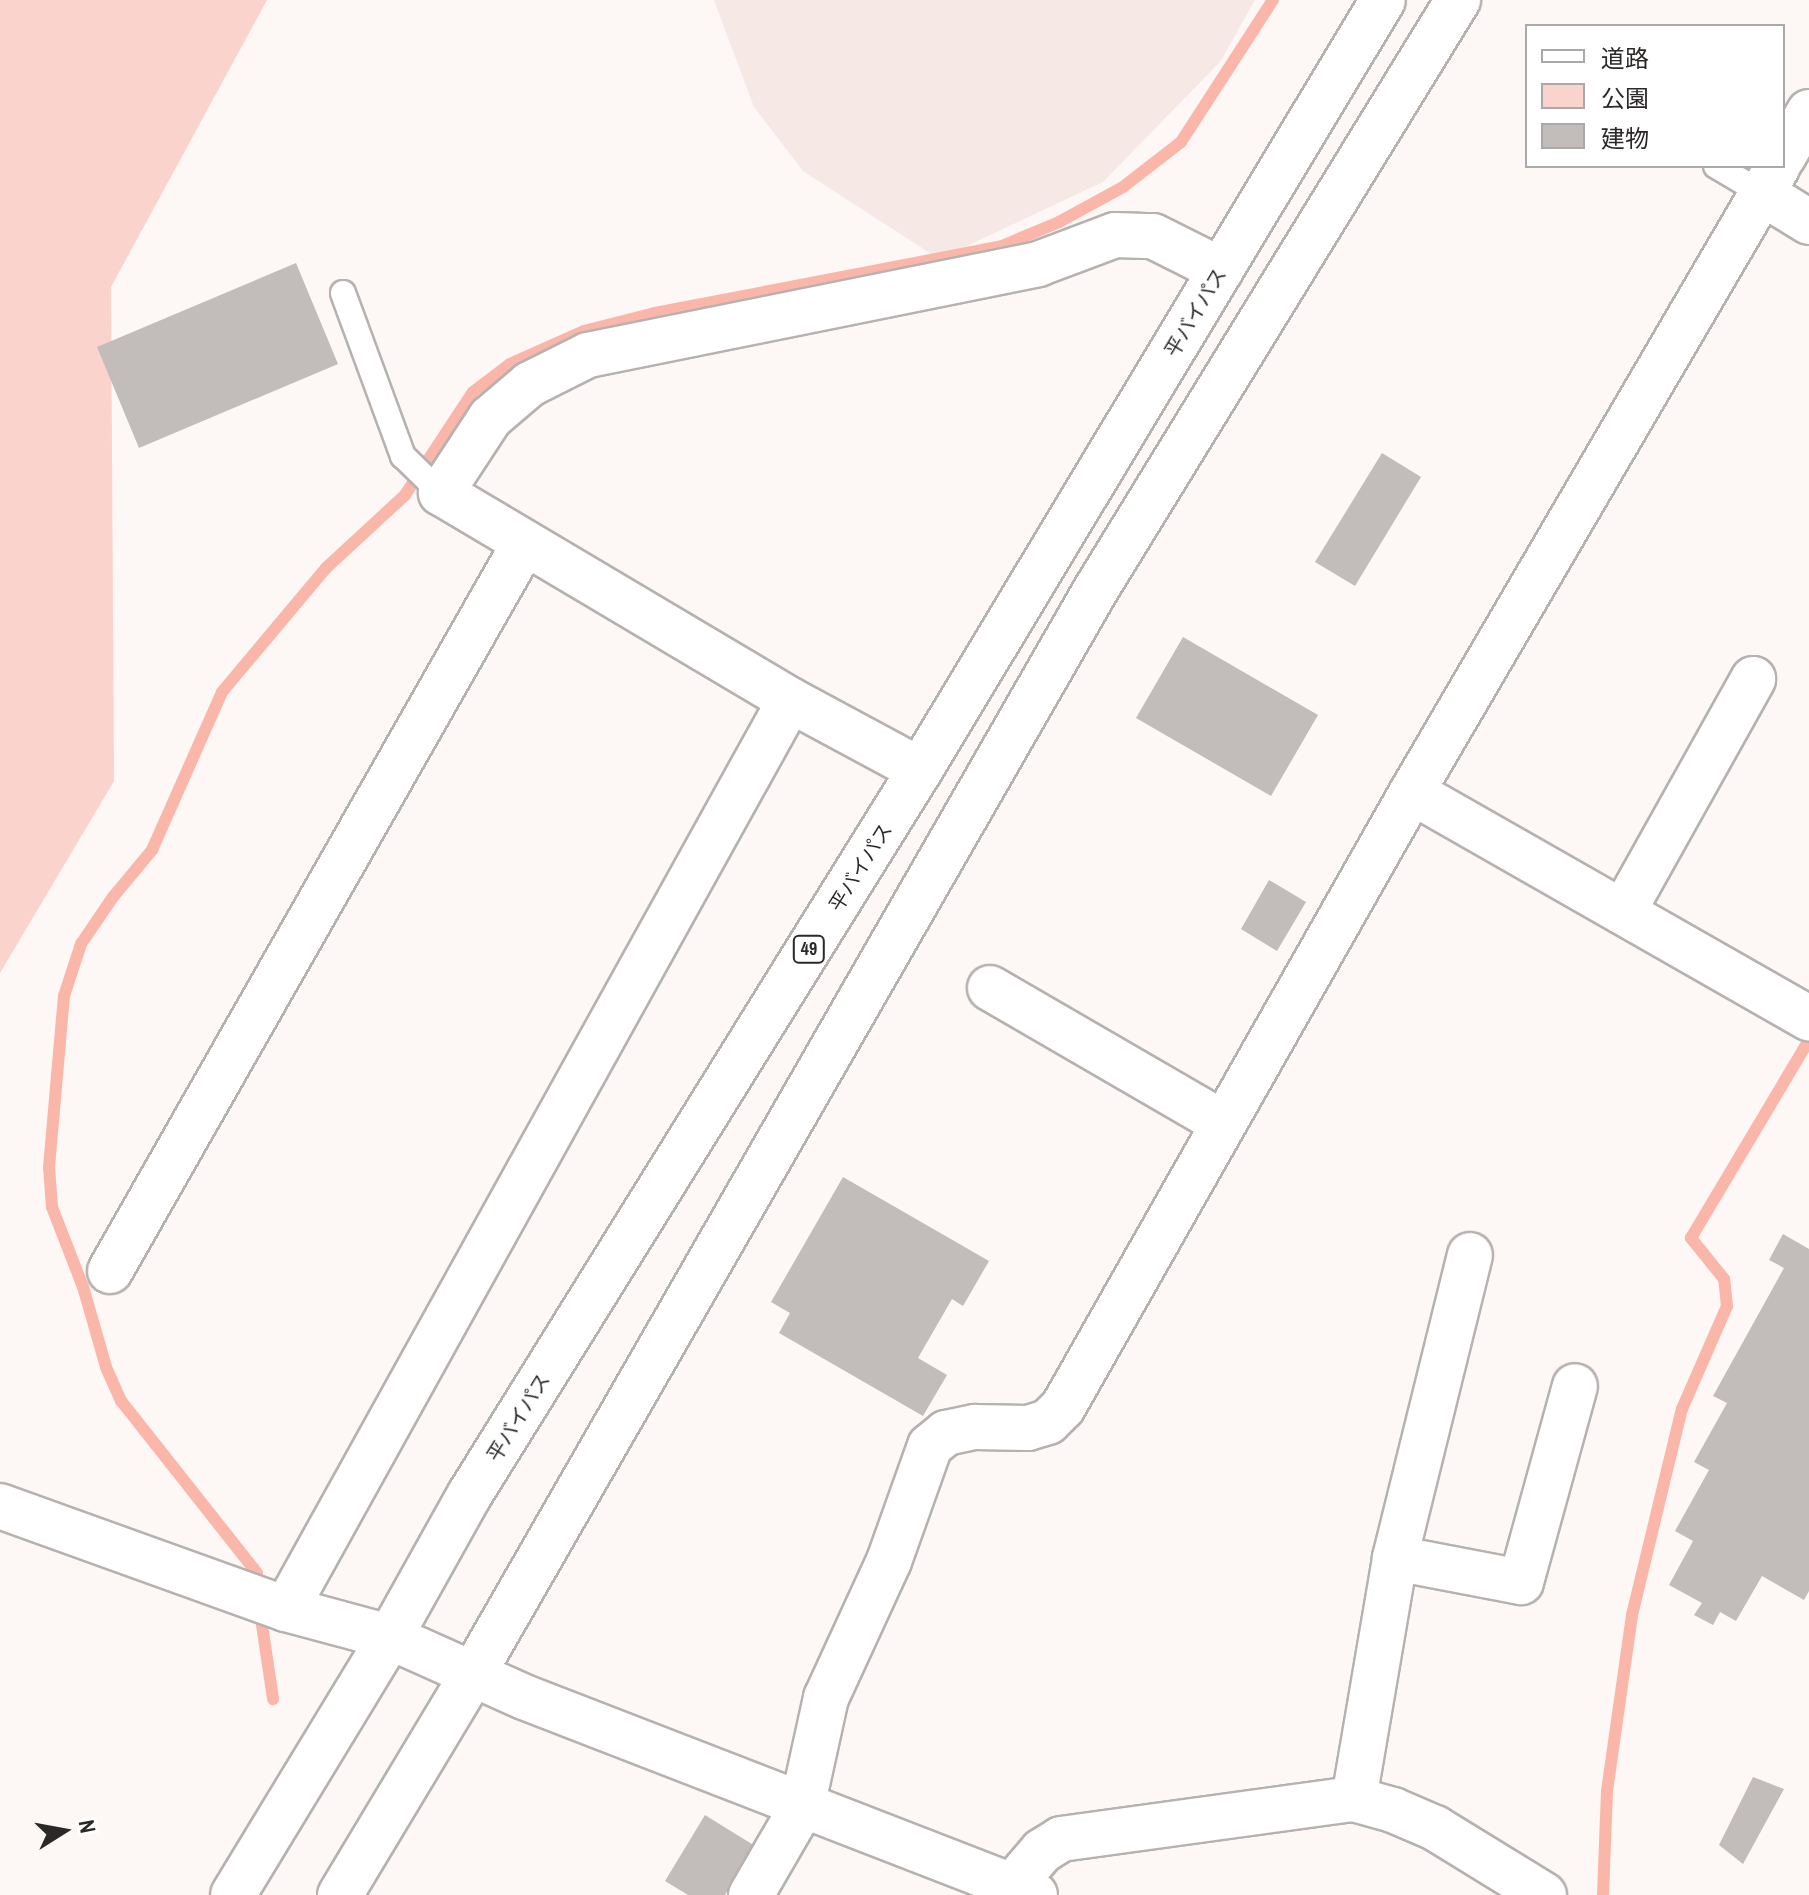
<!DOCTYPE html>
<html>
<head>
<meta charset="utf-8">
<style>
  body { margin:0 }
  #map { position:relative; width:1809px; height:1895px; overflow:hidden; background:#fdf7f6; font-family:"Archivo Narrow","Noto Sans JP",sans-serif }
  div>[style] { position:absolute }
  .built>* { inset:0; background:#f6e8e5 }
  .green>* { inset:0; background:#fad3cc }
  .stream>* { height:12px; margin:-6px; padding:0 6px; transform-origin:6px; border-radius:6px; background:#fbb6aa }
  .building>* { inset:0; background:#c2bcbb }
  .roads { filter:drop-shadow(2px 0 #b7b1b0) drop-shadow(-2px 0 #b7b1b0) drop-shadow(0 2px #b7b1b0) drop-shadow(0 -2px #b7b1b0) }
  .lane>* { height:24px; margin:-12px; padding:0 12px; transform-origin:12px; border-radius:12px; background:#fff }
  .street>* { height:44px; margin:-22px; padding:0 22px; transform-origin:22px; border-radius:22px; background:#fff }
  .highway>* { height:44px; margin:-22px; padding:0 22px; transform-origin:22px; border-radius:22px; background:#fff }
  span { translate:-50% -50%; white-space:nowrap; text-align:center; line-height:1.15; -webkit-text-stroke:6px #fff; paint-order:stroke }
  .shield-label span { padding:2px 6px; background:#fff; border:2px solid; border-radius:6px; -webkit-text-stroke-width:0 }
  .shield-label { font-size:18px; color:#2b2928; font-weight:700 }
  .street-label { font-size:20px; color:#2b2928 }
  .legend { position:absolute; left:1525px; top:24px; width:260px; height:144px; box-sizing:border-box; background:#fff; border:2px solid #aaa9a9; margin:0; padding:10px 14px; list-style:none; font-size:24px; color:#2b2928 }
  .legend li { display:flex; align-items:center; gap:16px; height:40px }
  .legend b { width:40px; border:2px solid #aaa9a9 }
  .north { position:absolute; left:24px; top:1791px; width:80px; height:80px; -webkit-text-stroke:6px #fff; paint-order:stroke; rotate:79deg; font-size:22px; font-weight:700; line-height:32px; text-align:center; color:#2b2928 }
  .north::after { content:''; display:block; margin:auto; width:28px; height:36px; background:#2b2928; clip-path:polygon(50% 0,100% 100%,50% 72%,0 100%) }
</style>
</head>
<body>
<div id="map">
  <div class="built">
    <i style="clip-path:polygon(714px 0,1255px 0,1220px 62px,1103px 182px,939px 259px,803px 171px,754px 107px)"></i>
  </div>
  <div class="green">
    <i style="clip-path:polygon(0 0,267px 0,111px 287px,114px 781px,0 973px)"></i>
  </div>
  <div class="stream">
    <i style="left:257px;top:1573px;width:219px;rotate:-128.3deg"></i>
    <i style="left:121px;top:1401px;width:37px;rotate:-114deg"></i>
    <i style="left:106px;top:1367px;width:83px;rotate:-106deg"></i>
    <i style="left:83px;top:1287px;width:86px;rotate:-111.2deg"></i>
    <i style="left:52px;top:1207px;width:40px;rotate:-94.3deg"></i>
    <i style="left:49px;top:1167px;width:172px;rotate:-85deg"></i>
    <i style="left:64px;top:996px;width:55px;rotate:-71.9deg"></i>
    <i style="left:81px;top:944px;width:57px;rotate:-55.8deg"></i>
    <i style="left:113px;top:897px;width:61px;rotate:-50.3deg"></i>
    <i style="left:152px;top:850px;width:173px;rotate:-66.1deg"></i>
    <i style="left:222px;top:692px;width:162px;rotate:-50deg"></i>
    <i style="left:326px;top:568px;width:108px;rotate:-42.7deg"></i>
    <i style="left:405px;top:495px;width:123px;rotate:-56.6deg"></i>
    <i style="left:473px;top:392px;width:46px;rotate:-37.1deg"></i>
    <i style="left:510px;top:364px;width:81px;rotate:-24deg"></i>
    <i style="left:584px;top:331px;width:73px;rotate:-14.2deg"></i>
    <i style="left:655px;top:313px;width:353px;rotate:-10.9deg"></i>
    <i style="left:1002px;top:246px;width:62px;rotate:-22.8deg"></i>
    <i style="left:1059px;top:222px;width:73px;rotate:-28.7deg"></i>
    <i style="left:1123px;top:187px;width:73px;rotate:-37.8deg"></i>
    <i style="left:1181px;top:142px;width:169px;rotate:-57.1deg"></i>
    <i style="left:262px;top:1625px;width:75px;rotate:81.5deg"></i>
    <i style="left:1603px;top:1895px;width:104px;rotate:-87.8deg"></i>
    <i style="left:1607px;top:1791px;width:178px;rotate:-81.9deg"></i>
    <i style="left:1632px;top:1615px;width:212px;rotate:-76.4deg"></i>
    <i style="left:1682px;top:1409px;width:112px;rotate:-66.4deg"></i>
    <i style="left:1727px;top:1306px;width:27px;rotate:-96deg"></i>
    <i style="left:1724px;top:1279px;width:53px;rotate:-128.8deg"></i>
    <i style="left:1691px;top:1238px;width:230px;rotate:-59.2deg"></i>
  </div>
  <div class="building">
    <i style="clip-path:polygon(296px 263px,338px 364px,139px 448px,97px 347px)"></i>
    <i style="clip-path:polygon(1382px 453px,1421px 477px,1355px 586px,1315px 562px)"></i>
    <i style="clip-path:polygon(1183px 637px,1318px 715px,1271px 796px,1136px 718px)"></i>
    <i style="clip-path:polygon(1269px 880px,1306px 902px,1277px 951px,1241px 929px)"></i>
    <i style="clip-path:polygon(843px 1177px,989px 1261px,963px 1306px,952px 1299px,918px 1358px,947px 1375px,923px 1416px,779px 1333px,790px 1313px,771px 1302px)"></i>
    <i style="clip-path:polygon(1783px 1234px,1809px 1249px,1809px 1591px,1804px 1600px,1762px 1576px,1736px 1621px,1720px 1612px,1713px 1625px,1694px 1615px,1702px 1603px,1669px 1585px,1693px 1541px,1675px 1531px,1709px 1470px,1694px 1462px,1727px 1403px,1713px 1396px,1784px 1268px,1769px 1260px)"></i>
    <i style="clip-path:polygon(1753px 1777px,1784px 1789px,1743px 1864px,1719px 1845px)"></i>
    <i style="clip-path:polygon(705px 1815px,755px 1846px,725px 1895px,688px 1895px,665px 1881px)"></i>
  </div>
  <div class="roads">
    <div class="lane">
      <i style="left:1716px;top:166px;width:53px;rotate:30.4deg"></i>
      <i style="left:343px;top:293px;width:174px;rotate:69.8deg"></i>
      <i style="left:403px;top:456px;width:53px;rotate:44.2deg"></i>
    </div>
    <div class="street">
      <i style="left:1783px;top:157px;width:52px;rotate:-60deg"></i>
      <i style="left:1762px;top:193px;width:55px;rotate:31.7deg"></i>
      <i style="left:920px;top:770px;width:148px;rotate:-151.7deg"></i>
      <i style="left:790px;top:700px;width:406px;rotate:-149.3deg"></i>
      <i style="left:441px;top:493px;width:90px;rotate:-56.8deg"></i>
      <i style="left:490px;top:418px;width:52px;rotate:-40.4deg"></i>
      <i style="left:530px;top:384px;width:65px;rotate:-26.6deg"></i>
      <i style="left:588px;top:355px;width:459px;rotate:-11.4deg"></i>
      <i style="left:1038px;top:264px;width:82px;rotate:-20.6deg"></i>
      <i style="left:1115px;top:235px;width:38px;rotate:2deg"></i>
      <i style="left:1153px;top:236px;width:76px;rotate:26.6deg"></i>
      <i style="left:1412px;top:792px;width:457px;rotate:29.7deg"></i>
      <i style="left:1623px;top:912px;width:267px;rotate:-60.8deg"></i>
      <i style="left:990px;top:988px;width:269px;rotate:30.1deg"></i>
      <i style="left:110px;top:1271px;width:837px;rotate:-60.34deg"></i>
      <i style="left:0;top:1506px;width:304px;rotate:19.8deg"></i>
      <i style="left:286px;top:1609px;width:108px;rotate:15.1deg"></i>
      <i style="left:390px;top:1637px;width:147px;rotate:24.1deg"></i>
      <i style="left:524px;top:1697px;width:548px;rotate:21.18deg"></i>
      <i style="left:1395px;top:1558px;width:128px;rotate:10.8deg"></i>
      <i style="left:1521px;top:1582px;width:203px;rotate:-74.6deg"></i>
      <i style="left:286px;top:1609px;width:1039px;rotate:-60.99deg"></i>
      <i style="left:1354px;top:1799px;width:244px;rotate:-80.3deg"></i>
      <i style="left:1395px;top:1558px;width:312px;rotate:-76.1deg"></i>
      <i style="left:1012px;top:1886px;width:46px;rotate:-49.4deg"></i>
      <i style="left:1042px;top:1851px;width:22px;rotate:-32deg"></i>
      <i style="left:1061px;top:1839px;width:296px;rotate:-7.8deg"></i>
      <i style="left:1354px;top:1799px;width:41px;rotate:15.8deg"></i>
      <i style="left:1393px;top:1810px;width:46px;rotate:23.2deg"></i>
      <i style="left:1435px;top:1828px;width:128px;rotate:31.6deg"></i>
      <i style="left:751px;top:1895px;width:102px;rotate:-59.9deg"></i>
      <i style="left:802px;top:1807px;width:112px;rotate:-77.6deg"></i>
      <i style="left:826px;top:1698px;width:151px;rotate:-65.3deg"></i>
      <i style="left:889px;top:1561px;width:122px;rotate:-70.4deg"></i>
      <i style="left:930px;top:1446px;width:21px;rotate:-39deg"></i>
      <i style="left:946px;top:1433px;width:30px;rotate:-12deg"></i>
      <i style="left:975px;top:1427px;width:53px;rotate:1.1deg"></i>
      <i style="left:1028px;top:1428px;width:21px;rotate:-17deg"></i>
      <i style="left:1048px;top:1422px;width:21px;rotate:-45deg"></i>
      <i style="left:1063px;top:1407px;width:707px;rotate:-60.43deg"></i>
      <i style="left:1412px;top:792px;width:725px;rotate:-59.69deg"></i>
    </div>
    <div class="highway">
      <i style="left:233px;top:1895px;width:302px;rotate:-58.7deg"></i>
      <i style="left:390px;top:1637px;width:164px;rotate:-60.8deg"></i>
      <i style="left:470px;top:1494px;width:852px;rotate:-58.14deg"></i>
      <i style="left:920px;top:770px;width:898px;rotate:-58.98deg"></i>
      <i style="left:340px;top:1895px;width:258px;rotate:-59deg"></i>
      <i style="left:473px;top:1674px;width:1249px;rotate:-60.13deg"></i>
      <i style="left:1095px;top:591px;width:694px;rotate:-58.44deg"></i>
    </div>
  </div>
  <div class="shield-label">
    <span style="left:809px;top:949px">49</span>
  </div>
  <div class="street-label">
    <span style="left:1195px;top:312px;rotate:-59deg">平バイパス</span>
    <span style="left:860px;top:867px;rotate:-58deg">平バイパス</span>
    <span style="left:518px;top:1417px;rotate:-58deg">平バイパス</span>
  </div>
  <ul class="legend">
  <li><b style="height:10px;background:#fff"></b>道路</li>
  <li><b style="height:22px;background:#fad3cc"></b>公園</li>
  <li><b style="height:22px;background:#c2bcbb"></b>建物</li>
  </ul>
  <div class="north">N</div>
</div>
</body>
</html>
